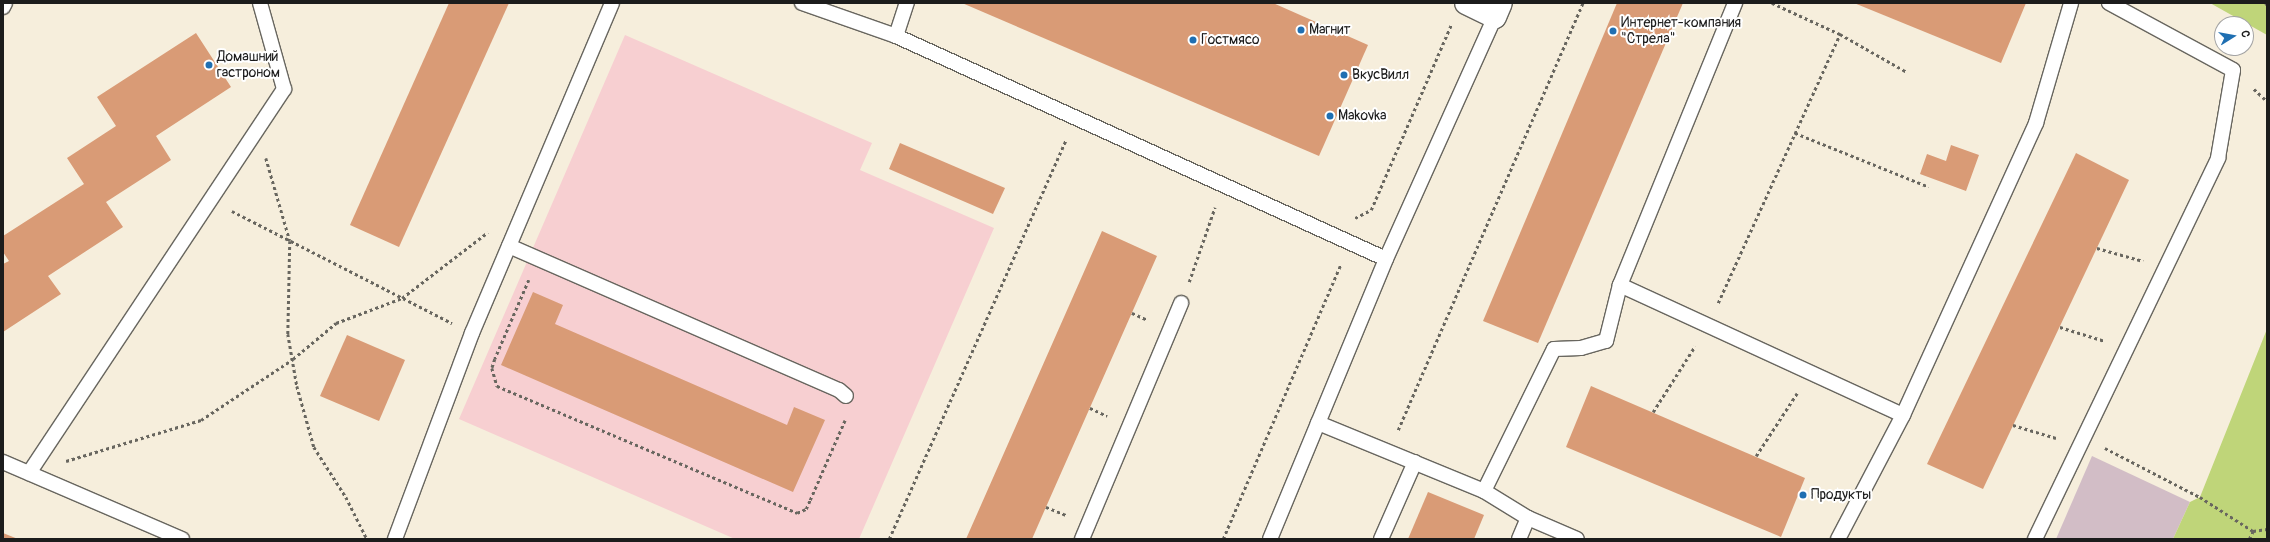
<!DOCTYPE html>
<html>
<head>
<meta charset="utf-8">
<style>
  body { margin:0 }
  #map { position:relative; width:2270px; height:542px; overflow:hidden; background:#f6eedc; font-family:Pangolin,sans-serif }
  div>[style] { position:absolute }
  .built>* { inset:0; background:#f7cfd1 }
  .industrial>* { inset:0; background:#d2bdc6 }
  .green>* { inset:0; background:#bfd579 }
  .building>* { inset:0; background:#d99b76 }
  .path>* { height:2.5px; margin-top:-1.25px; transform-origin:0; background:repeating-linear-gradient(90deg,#68665f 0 3px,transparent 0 6px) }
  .roads { filter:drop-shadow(1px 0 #68665f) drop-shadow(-1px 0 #68665f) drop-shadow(0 1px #68665f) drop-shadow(0 -1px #68665f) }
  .lane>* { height:14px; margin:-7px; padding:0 7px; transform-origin:7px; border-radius:7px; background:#fff }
  .street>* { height:22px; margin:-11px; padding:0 11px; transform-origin:11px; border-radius:11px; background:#fff }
  .dots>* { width:11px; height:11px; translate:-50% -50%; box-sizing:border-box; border:2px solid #fff; border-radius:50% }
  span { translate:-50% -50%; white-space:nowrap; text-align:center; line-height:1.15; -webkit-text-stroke:4px #fff; paint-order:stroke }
  .poi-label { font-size:14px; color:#1c1c1c }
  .left { translate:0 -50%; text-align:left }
  .frame { position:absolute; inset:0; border:4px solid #1c1c1c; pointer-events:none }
  .north { position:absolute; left:2214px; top:16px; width:40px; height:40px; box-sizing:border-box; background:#fff; border:1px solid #a4a4a4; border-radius:50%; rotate:79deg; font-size:11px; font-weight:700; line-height:16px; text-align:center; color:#1c1c1c }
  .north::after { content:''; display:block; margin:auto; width:14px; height:18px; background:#1f6fb2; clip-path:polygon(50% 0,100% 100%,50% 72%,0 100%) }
</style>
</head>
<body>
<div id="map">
  <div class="built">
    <i style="clip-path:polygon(625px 35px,872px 143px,860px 170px,994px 228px,859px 539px,735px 539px,459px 419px)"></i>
  </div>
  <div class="industrial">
    <i style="clip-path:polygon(2092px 456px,2190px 502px,2173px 539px,2056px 539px)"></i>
  </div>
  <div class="green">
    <i style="clip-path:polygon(2210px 3px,2267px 3px,2267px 35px)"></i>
    <i style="clip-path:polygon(2267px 329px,2267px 539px,2173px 539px,2190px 502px,2200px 497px)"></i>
  </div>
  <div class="building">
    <i style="clip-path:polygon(449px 3px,509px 3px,399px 247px,350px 225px)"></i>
    <i style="clip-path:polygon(962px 3px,1273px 3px,1368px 45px,1319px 156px)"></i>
    <i style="clip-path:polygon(1617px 3px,1683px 3px,1538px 343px,1483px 321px)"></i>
    <i style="clip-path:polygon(1854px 3px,2026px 3px,2001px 63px)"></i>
    <i style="clip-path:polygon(196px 33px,231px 87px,156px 136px,171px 160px,106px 202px,123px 227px,48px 276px,61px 294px,3px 332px,3px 264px,9px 261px,3px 252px,3px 236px,84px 184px,67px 158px,116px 126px,97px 97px)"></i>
    <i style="clip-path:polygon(900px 143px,1005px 188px,993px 214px,889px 169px)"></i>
    <i style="clip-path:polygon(1951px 145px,1979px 155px,1966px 191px,1920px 174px,1927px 154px,1946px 161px)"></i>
    <i style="clip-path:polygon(2076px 153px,2129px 180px,1983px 489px,1927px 464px)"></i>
    <i style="clip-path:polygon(1102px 231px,1157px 256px,1046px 507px,1032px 539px,966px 539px)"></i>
    <i style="clip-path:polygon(533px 292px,563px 305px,555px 324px,787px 425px,794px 407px,825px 420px,793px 492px,501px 365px)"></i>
    <i style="clip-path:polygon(347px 335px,405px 360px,379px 421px,320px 396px)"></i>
    <i style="clip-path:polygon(1591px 386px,1805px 478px,1781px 537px,1566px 447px)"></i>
    <i style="clip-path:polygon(1428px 492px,1484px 515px,1474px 539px,1408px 539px)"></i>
    <i style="clip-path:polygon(3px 533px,18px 539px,3px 539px)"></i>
  </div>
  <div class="path">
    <i style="left:1772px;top:3px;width:75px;rotate:24.5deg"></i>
    <i style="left:1840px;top:34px;width:77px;rotate:29.6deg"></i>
    <i style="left:2266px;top:3px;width:2px;rotate:63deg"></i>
    <i style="left:2254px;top:89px;width:18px;rotate:43deg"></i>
    <i style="left:1795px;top:133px;width:144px;rotate:21.9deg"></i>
    <i style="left:266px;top:158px;width:86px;rotate:73.9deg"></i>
    <i style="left:290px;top:241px;width:93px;rotate:91.2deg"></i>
    <i style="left:288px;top:334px;width:53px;rotate:80.2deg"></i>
    <i style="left:297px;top:386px;width:63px;rotate:74.4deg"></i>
    <i style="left:314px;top:447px;width:59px;rotate:57.4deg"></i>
    <i style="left:346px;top:497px;width:47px;rotate:63.4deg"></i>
    <i style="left:232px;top:211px;width:247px;rotate:27deg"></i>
    <i style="left:1355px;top:218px;width:18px;rotate:-27deg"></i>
    <i style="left:1371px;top:210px;width:202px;rotate:-66.6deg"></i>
    <i style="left:2097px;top:248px;width:48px;rotate:15.8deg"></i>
    <i style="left:529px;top:280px;width:86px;rotate:113.3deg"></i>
    <i style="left:495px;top:359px;width:9px;rotate:108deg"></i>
    <i style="left:492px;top:368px;width:19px;rotate:74deg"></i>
    <i style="left:497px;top:386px;width:326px;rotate:22.9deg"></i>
    <i style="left:797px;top:513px;width:10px;rotate:-24deg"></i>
    <i style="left:806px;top:509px;width:10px;rotate:-66deg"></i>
    <i style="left:810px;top:500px;width:87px;rotate:-66.4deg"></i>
    <i style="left:1189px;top:282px;width:79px;rotate:-70.9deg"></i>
    <i style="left:1718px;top:303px;width:295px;rotate:-65.6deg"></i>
    <i style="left:1132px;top:313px;width:17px;rotate:24deg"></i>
    <i style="left:2060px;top:327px;width:47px;rotate:17.3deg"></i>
    <i style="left:1090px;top:408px;width:19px;rotate:25deg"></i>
    <i style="left:1653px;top:412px;width:78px;rotate:-57.5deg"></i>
    <i style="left:2013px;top:425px;width:45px;rotate:16.8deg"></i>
    <i style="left:1398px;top:430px;width:465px;rotate:-66.6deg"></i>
    <i style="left:2105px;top:448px;width:107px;rotate:27.3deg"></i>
    <i style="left:2200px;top:497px;width:63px;rotate:32.7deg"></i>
    <i style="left:2253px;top:531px;width:14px;rotate:-8deg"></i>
    <i style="left:1756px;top:456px;width:75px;rotate:-56.9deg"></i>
    <i style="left:66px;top:461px;width:141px;rotate:-16.9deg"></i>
    <i style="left:201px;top:420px;width:110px;rotate:-33.5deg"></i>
    <i style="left:293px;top:359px;width:56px;rotate:-39.9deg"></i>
    <i style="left:336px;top:323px;width:71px;rotate:-20.7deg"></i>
    <i style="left:402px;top:298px;width:108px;rotate:-37.5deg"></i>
    <i style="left:1046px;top:507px;width:22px;rotate:22deg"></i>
    <i style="left:889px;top:539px;width:437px;rotate:-66.1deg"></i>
    <i style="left:1223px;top:539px;width:299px;rotate:-66.8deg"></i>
    <i style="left:2249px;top:539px;width:9px;rotate:-63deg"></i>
  </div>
  <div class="roads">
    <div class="lane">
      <i style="left:802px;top:3px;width:100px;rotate:19.3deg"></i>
      <i style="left:896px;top:36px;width:538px;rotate:24.47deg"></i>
      <i style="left:3px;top:7px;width:4px;rotate:-63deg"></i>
      <i style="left:896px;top:36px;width:35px;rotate:-72deg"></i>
      <i style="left:509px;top:246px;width:360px;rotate:23.6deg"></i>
      <i style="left:839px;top:390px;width:9px;rotate:41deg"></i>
      <i style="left:1620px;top:285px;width:311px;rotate:24.7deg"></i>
      <i style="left:1318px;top:423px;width:179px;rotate:22.3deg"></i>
      <i style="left:1484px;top:491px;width:158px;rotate:-63.8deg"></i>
      <i style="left:1554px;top:349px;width:27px;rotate:-2deg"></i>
      <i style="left:1581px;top:348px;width:26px;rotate:-16deg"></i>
      <i style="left:1606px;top:341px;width:58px;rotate:-76deg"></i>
      <i style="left:1620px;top:285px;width:305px;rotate:-67.8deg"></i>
      <i style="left:3px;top:462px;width:195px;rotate:23.3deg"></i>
      <i style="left:29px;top:473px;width:461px;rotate:-56.4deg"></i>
      <i style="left:284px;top:89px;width:89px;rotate:-105.6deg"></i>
      <i style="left:1484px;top:491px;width:52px;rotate:31.5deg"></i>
      <i style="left:1528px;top:518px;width:53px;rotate:23.2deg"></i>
      <i style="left:395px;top:539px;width:220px;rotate:-69.5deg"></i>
      <i style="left:472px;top:333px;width:358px;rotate:-67deg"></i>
      <i style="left:1082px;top:539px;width:256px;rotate:-67.2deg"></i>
      <i style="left:1270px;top:539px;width:303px;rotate:-67.5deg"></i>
      <i style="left:1386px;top:259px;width:265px;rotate:-65.8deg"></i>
      <i style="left:1381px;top:539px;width:84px;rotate:-66.2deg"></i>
      <i style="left:1519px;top:539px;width:23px;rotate:-67deg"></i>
      <i style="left:1838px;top:539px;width:140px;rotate:-62.3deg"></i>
      <i style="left:1903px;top:415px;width:321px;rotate:-65.5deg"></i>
      <i style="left:2036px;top:123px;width:125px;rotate:-73.7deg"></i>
      <i style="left:2035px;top:539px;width:423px;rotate:-64.3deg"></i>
      <i style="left:2218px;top:158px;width:89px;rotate:-80.3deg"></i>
      <i style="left:2233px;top:70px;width:141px;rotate:-151.6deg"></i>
    </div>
    <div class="street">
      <i style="left:1466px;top:3px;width:32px;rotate:26deg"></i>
      <i style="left:1495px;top:17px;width:15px;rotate:-67deg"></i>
    </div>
  </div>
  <div class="dots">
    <i style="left:1301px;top:30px;background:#1f6fb2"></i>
    <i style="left:1613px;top:31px;background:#1f6fb2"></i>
    <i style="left:1193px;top:40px;background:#1f6fb2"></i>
    <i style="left:209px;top:65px;background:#1f6fb2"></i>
    <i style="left:1344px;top:75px;background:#1f6fb2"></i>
    <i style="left:1330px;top:116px;background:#1f6fb2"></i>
    <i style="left:1803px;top:495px;background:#1f6fb2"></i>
  </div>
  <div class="poi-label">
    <span class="left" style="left:1621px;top:31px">Интернет-компания<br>"Стрела"</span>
    <span class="left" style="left:1309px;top:30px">Магнит</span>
    <span class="left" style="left:1201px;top:40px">Гостмясо</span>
    <span class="left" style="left:217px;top:65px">Домашний<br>гастроном</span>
    <span class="left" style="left:1352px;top:75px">ВкусВилл</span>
    <span class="left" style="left:1338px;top:116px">Makovka</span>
    <span class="left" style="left:1811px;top:495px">Продукты</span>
  </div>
  <div class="frame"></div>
  <div class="north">С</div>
</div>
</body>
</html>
